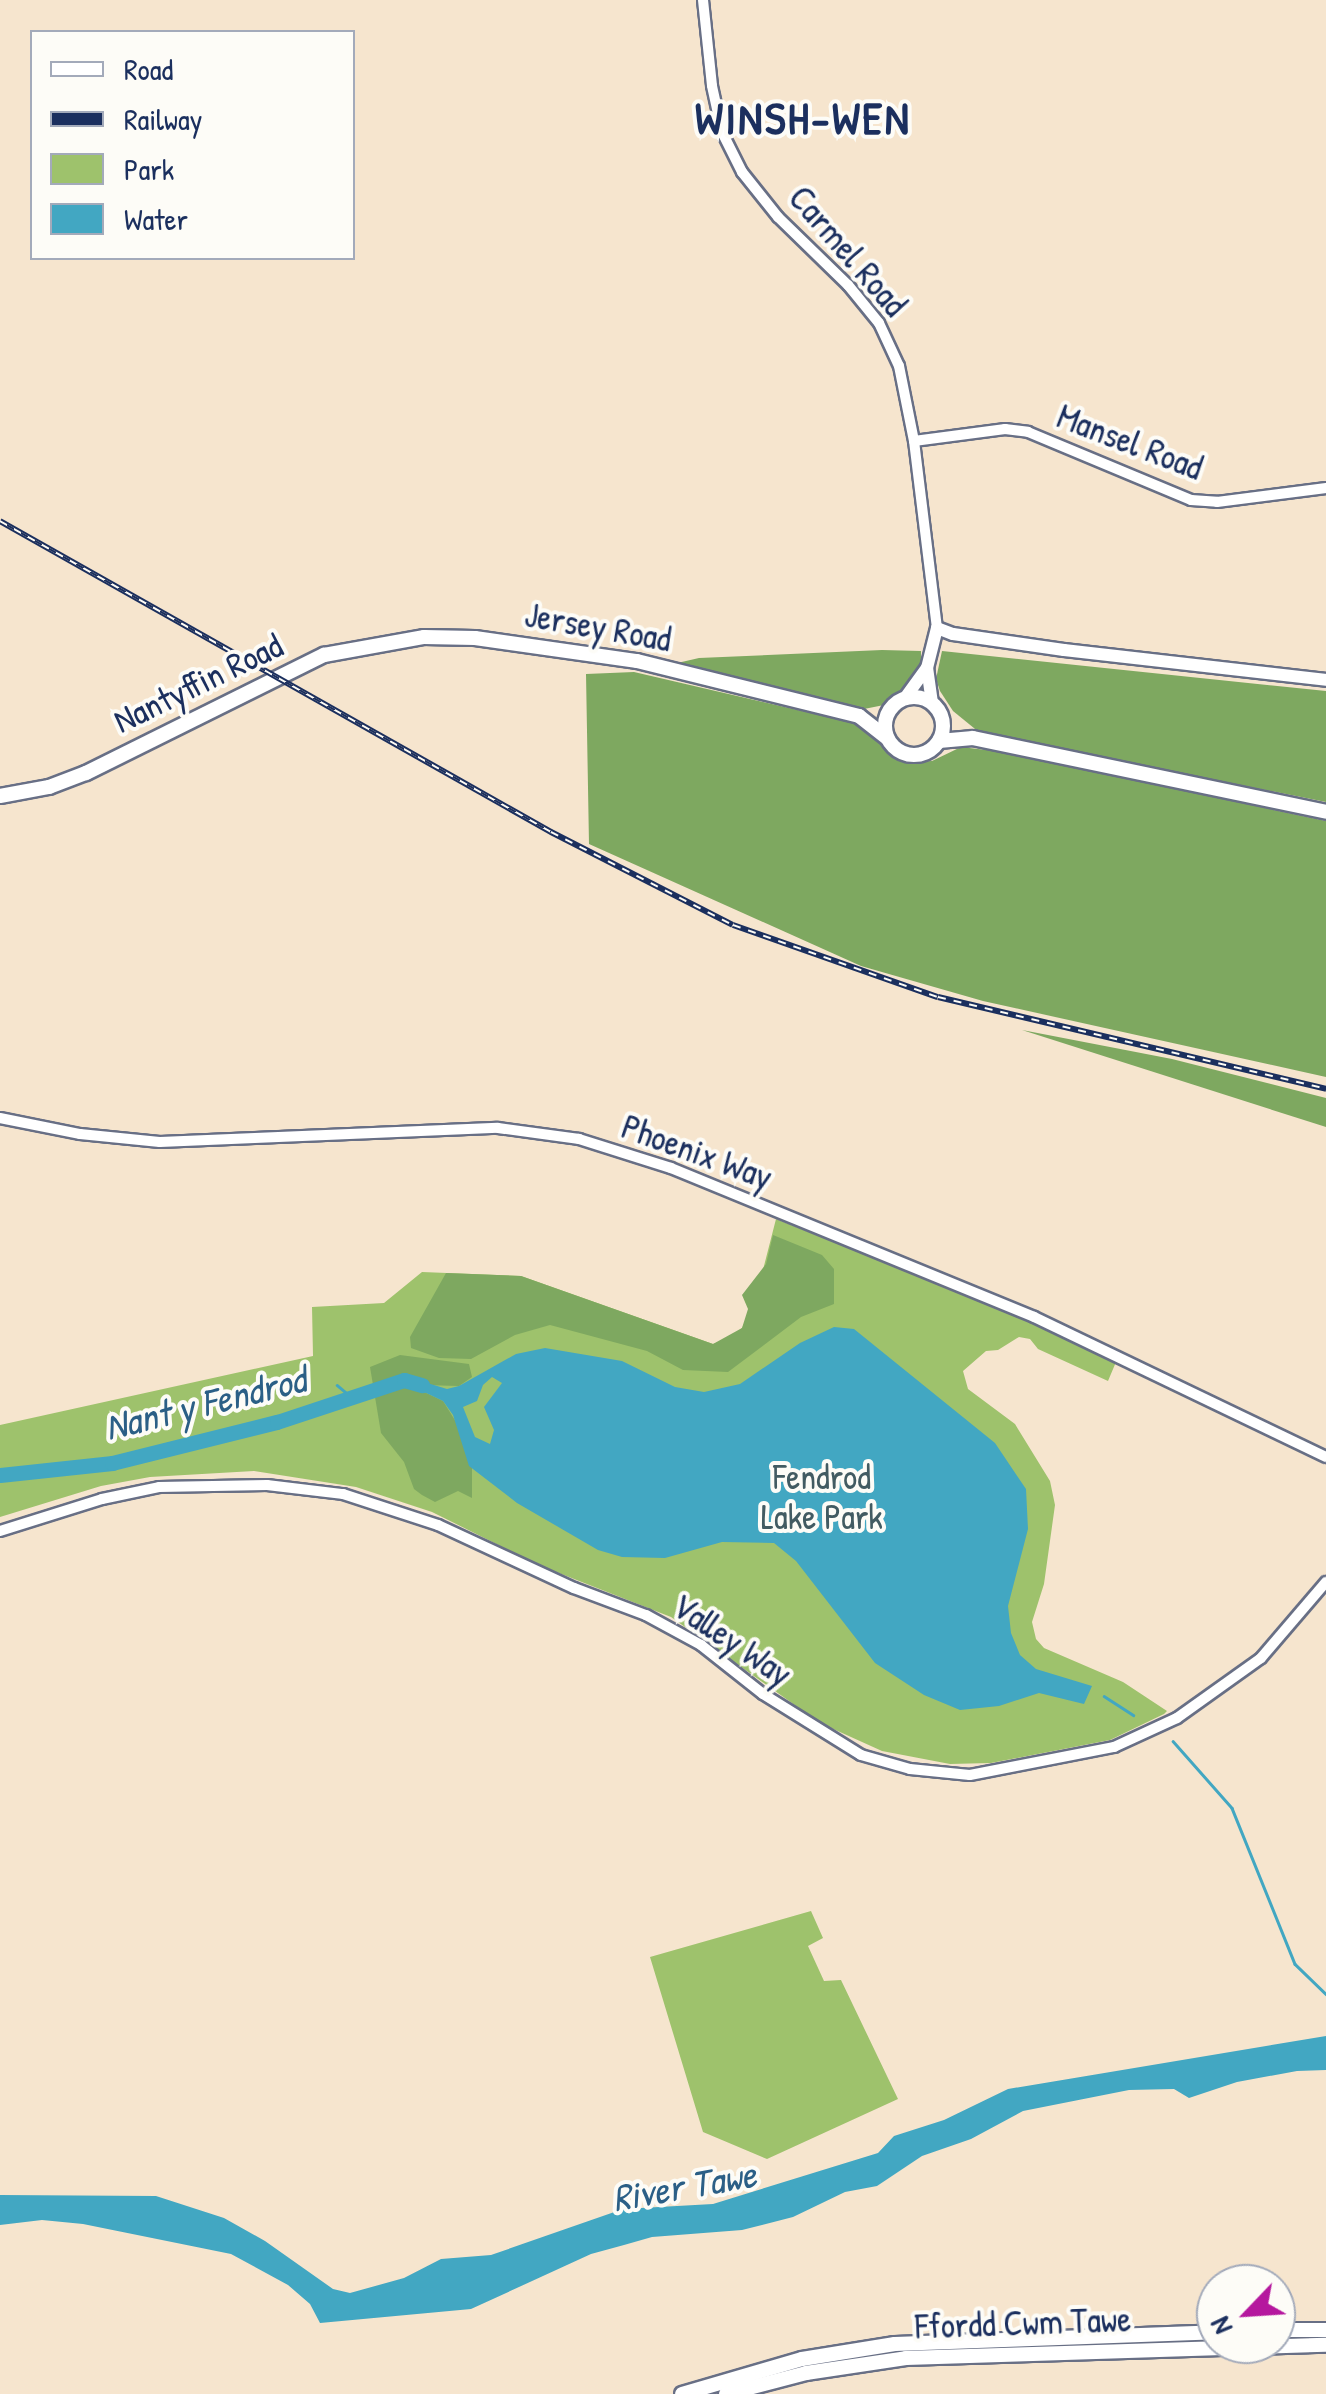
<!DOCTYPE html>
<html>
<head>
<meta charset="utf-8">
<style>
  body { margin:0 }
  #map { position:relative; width:1326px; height:2394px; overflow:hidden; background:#f6e5ce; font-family:"Patrick Hand",sans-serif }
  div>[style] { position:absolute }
  .green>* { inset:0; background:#9ec26c }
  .forest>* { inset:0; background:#7ea860 }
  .water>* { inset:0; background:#42a7c2 }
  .stream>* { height:2.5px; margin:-1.25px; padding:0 1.25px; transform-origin:1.25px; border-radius:1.25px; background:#42a7c2 }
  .river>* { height:15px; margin:-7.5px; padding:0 7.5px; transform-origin:7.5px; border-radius:7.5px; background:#42a7c2 }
  .roads { filter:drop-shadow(2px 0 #686f85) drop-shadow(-2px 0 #686f85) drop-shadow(0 2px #686f85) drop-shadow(0 -2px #686f85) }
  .tertiary>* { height:10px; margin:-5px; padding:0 5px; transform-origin:5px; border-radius:5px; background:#fff }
  .secondary>* { height:12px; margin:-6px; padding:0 6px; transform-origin:6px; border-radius:6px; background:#fff }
  .primary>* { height:14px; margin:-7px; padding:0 7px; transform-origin:7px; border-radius:7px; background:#fff }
  .primary>.ring { margin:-7px; padding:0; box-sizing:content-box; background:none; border:14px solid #fff; border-radius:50% }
  .rail>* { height:6px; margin-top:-3px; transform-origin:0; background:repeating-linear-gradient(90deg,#fdfcf7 0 8px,#1b2f5e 0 16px); box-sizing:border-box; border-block:2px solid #1b2f5e }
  span { translate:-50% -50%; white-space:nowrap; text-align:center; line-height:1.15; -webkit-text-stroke:8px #fdfcf7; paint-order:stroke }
  .street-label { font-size:35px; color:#1b2f5e }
  .park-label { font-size:35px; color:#425b62 }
  .water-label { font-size:38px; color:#2b5f86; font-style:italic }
  .district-label { font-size:45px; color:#1b2f5e; font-weight:700; letter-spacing:2.5px }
  .legend { position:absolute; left:30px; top:30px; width:325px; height:230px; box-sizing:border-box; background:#fdfcf7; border:2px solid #a3aaba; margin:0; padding:12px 18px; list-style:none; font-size:30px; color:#1b2f5e }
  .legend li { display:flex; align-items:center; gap:20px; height:50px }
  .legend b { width:50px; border:2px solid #a3aaba }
  .north { position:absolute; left:1196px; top:2264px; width:100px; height:100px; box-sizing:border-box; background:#fdfcf7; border:2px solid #a3aaba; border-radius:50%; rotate:245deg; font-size:28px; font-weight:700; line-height:40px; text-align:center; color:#1b2f5e }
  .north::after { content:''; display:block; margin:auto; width:35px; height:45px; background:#b5179e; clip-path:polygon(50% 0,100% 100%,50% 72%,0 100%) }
</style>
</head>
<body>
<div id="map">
  <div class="green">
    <i style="clip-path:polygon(776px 1219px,992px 1305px,1116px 1362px,1108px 1381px,1038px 1349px,1030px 1339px,1019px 1337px,998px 1350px,986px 1351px,963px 1371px,968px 1389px,1015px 1424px,1050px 1481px,1055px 1505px,1044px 1584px,1032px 1622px,1036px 1639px,1044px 1648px,1123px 1682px,1167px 1711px,1164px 1714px,1110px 1740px,991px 1763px,950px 1764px,882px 1751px,820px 1723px,671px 1617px,541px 1566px,432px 1512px,356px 1487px,254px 1471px,150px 1477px,101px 1486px,0 1517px,0 1425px,313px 1356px,312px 1307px,384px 1303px,422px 1272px,521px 1276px,713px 1344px,729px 1338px,742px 1328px,754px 1305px)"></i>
    <i style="clip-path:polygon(811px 1911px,823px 1938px,808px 1946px,824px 1981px,841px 1980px,898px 2099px,767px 2159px,703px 2132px,650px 1957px)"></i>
  </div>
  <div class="forest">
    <i style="clip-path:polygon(882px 650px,921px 651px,921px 666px,907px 690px,884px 705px,864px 709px,673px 664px,699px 658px)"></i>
    <i style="clip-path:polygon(942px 651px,1326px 691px,1326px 802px,980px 733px,953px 711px,940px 691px,936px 679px)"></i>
    <i style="clip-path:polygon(634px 672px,858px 724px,904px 762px,932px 761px,961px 747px,995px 751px,1326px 821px,1326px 1077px,983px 1001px,861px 966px,589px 844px,586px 674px)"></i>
    <i style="clip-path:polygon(1022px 1030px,1172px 1059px,1326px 1098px,1326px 1127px)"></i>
    <i style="clip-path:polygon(773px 1235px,822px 1255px,834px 1269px,834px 1304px,801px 1317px,728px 1372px,683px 1370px,647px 1351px,550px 1325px,515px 1335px,471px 1359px,439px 1358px,411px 1348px,410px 1337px,446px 1273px,521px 1276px,713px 1344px,742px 1328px,748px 1309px,742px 1295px,766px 1264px)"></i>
    <i style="clip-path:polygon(400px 1355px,469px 1364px,472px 1377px,459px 1386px,422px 1385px,422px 1391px,443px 1401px,461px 1430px,472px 1468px,472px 1498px,458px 1491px,435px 1502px,422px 1495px,414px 1489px,404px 1462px,381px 1433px,370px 1367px)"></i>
  </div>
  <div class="water">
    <i style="clip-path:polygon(evenodd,834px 1327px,854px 1329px,995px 1443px,1026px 1489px,1028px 1529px,1008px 1606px,1011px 1633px,1020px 1655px,1036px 1669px,1092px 1686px,1084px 1704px,1039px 1693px,999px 1706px,960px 1710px,924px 1695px,875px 1663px,796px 1561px,774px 1543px,722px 1542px,665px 1558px,622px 1557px,598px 1550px,517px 1503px,469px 1466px,453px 1415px,443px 1401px,422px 1391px,424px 1382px,447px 1389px,459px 1386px,516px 1354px,545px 1348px,622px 1361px,675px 1387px,704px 1392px,740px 1384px,800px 1343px,834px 1327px,492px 1377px,502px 1383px,484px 1407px,494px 1430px,490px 1444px,475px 1437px,463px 1407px,477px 1401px,483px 1385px,492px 1377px)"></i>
    <i style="clip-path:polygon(1326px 2036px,1326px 2070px,1297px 2071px,1237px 2082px,1189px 2098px,1174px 2089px,1129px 2090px,1023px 2111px,971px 2139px,922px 2156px,877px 2186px,845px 2192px,793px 2217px,742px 2230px,652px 2237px,624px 2245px,591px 2254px,471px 2309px,320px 2323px,310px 2304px,288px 2285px,231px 2254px,83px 2224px,42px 2220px,0 2225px,0 2195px,156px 2196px,224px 2218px,265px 2241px,333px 2289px,350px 2293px,404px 2278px,441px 2259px,491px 2255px,623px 2209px,713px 2204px,878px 2153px,894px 2136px,944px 2120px,1008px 2089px)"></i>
  </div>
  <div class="stream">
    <i style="left:337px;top:1385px;width:17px;rotate:40deg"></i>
    <i style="left:1104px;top:1696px;width:35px;rotate:33deg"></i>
    <i style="left:1173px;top:1741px;width:89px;rotate:48.6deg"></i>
    <i style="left:1232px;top:1808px;width:168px;rotate:68deg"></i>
    <i style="left:1295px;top:1964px;width:43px;rotate:44.1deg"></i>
  </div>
  <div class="river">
    <i style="left:0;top:1475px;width:113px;rotate:-6.1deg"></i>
    <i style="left:112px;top:1463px;width:170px;rotate:-14deg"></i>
    <i style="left:277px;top:1422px;width:134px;rotate:-18.3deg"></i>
    <i style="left:404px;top:1380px;width:19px;rotate:16deg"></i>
  </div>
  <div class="roads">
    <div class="tertiary">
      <i style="left:703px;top:0;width:86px;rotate:84deg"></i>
      <i style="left:712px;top:86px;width:47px;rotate:77.7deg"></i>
      <i style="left:722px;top:132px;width:45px;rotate:63.4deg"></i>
      <i style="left:742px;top:172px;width:58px;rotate:51.3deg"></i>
      <i style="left:778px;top:217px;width:98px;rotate:44.2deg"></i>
      <i style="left:848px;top:285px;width:49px;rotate:50.8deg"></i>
      <i style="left:879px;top:323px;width:47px;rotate:65.1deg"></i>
      <i style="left:899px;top:366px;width:76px;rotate:78.7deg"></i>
      <i style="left:914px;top:441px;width:188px;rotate:83deg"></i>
      <i style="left:914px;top:441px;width:92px;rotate:-7.5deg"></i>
      <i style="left:1005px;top:429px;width:23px;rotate:7deg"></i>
      <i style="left:1028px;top:432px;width:177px;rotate:22.6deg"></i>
      <i style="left:1191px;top:500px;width:26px;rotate:4deg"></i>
      <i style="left:1217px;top:502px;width:110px;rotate:-7.3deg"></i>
      <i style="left:0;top:1118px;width:82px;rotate:11.3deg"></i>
      <i style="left:80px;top:1134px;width:80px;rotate:5.7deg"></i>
      <i style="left:160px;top:1142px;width:338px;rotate:-2.4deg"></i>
      <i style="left:498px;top:1128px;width:82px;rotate:7.7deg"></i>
      <i style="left:579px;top:1139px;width:96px;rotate:17.5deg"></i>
      <i style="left:671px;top:1168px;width:392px;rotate:22.3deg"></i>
      <i style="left:1034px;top:1317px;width:324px;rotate:25.6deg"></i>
      <i style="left:0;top:1531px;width:107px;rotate:-17.4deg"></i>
      <i style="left:102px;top:1499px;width:58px;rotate:-11.9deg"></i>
      <i style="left:159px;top:1487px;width:108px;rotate:-1.1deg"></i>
      <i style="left:267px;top:1485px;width:77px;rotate:6.8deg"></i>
      <i style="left:343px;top:1494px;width:100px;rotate:18.1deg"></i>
      <i style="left:438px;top:1525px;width:150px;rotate:24.9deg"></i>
      <i style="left:574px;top:1588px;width:77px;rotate:20.6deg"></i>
      <i style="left:646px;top:1615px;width:63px;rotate:28.6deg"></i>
      <i style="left:701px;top:1645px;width:79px;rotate:38.3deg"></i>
      <i style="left:763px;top:1694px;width:115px;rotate:31.9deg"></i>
      <i style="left:861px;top:1755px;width:51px;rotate:15.9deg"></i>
      <i style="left:910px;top:1769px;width:60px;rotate:5.7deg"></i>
      <i style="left:970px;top:1775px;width:147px;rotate:-11deg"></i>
      <i style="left:1114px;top:1747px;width:69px;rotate:-24.7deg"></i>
      <i style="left:1177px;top:1718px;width:103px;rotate:-35.5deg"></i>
      <i style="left:1261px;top:1658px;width:100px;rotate:-49.5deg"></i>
    </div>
    <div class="secondary">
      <i style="left:905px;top:698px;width:37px;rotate:-54deg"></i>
      <i style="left:932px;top:703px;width:35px;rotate:-98deg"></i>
      <i style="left:927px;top:668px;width:41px;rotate:-76deg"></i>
      <i style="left:937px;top:628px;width:17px;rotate:21deg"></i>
      <i style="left:953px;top:634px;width:112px;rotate:8.2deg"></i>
      <i style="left:1064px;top:650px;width:264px;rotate:6.5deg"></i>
    </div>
    <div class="primary">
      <i class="ring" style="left:885px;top:697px;width:44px;height:44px"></i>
      <i style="left:939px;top:741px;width:34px;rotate:-5deg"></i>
      <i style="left:973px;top:738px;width:361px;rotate:11.8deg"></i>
      <i style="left:0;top:796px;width:50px;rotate:-10.4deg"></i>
      <i style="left:49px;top:787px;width:40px;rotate:-21deg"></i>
      <i style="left:86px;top:773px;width:266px;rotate:-26.4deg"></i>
      <i style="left:324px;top:655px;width:102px;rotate:-10.2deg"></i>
      <i style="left:424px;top:637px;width:51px;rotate:1.1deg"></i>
      <i style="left:475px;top:638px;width:164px;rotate:8.1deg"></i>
      <i style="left:637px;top:661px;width:229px;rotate:13.9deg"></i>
      <i style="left:859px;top:716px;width:36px;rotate:38deg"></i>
      <i style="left:1276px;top:2330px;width:50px"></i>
      <i style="left:682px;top:2394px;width:125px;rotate:-16.3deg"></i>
      <i style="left:802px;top:2359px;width:94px;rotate:-9.2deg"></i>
      <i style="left:895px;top:2344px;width:321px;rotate:-2.1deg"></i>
      <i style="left:726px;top:2394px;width:83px;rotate:-14.7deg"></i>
      <i style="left:806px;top:2373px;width:101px;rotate:-8.5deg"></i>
      <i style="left:906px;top:2358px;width:420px;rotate:-1.8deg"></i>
    </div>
  </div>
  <div class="rail">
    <i style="left:0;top:521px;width:633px;rotate:29.44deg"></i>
    <i style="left:551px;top:832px;width:204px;rotate:27.1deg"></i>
    <i style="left:733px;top:925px;width:217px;rotate:19.4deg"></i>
    <i style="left:938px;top:997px;width:399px;rotate:13.3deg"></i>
  </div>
  <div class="street-label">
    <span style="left:848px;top:251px;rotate:49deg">Carmel Road</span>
    <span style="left:1130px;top:442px;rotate:21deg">Mansel Road</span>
    <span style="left:598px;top:627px;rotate:10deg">Jersey Road</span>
    <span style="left:198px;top:683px;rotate:-26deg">Nantyffin Road</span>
    <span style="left:697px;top:1152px;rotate:20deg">Phoenix Way</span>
    <span style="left:732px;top:1640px;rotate:34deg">Valley Way</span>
    <span style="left:1023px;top:2323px;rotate:-2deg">Ffordd Cwm Tawe</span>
  </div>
  <div class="park-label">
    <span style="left:822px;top:1497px">Fendrod<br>Lake Park</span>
  </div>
  <div class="water-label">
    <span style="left:205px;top:1403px;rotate:-14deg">Nant y Fendrod</span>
    <span style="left:684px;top:2186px;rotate:-10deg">River Tawe</span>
  </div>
  <div class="district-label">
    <span style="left:803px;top:118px">WINSH-WEN</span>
  </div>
  <ul class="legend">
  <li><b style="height:12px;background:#fff"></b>Road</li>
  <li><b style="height:12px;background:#1b2f5e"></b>Railway</li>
  <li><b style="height:28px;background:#9ec26c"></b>Park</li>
  <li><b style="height:28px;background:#42a7c2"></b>Water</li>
  </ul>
  <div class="north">N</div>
</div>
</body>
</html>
